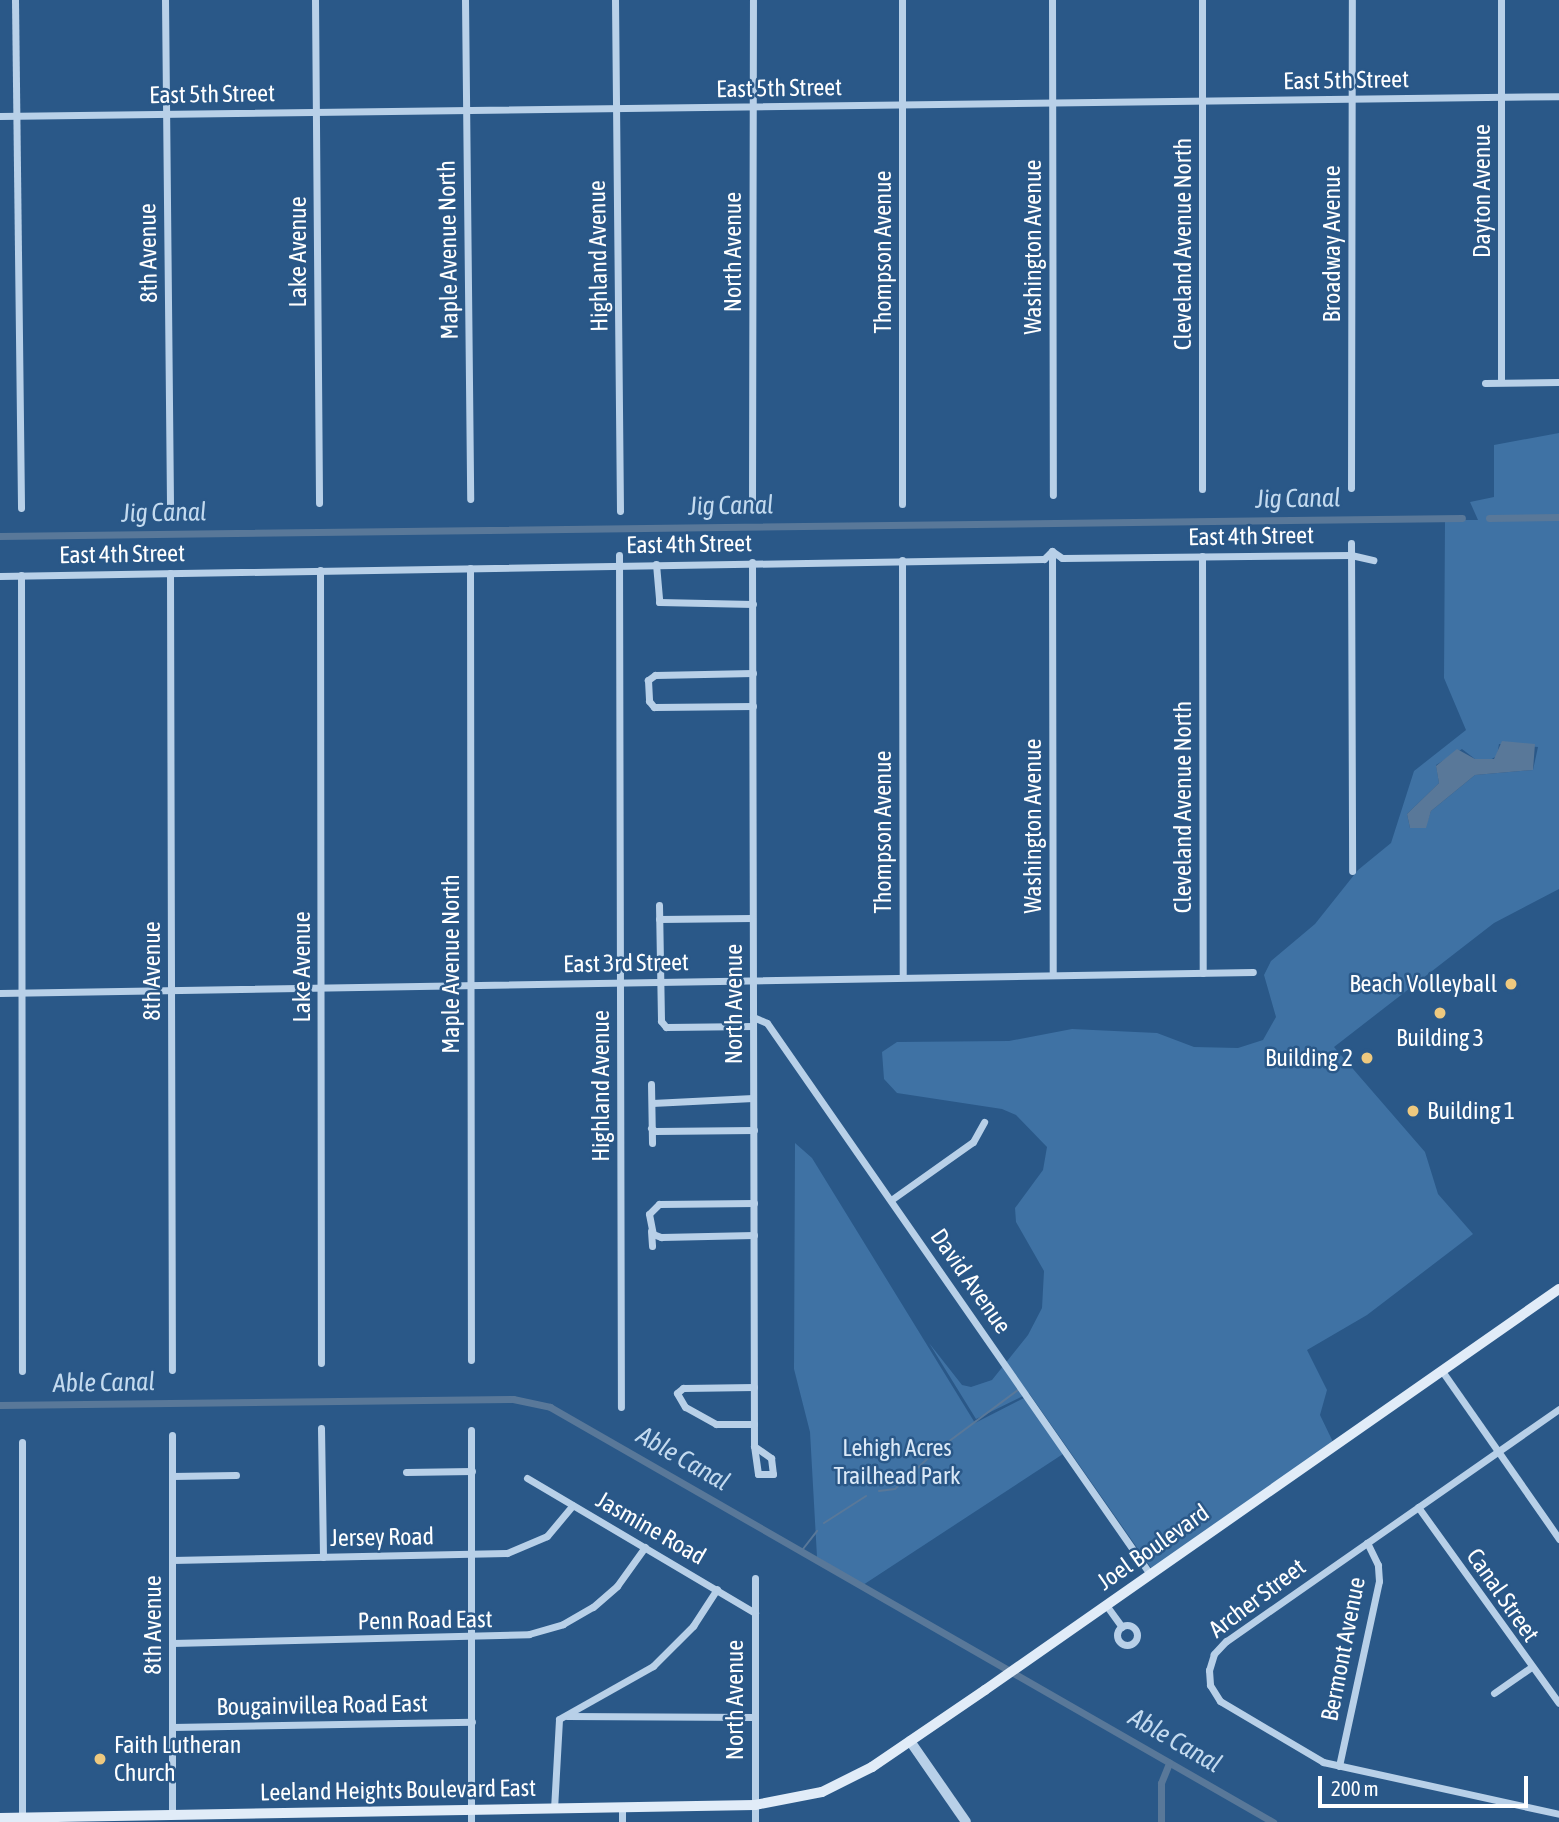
<!DOCTYPE html>
<html>
<head>
<meta charset="utf-8">
<style>
  body { margin:0 }
  #map { position:relative; width:1559px; height:1822px; overflow:hidden; background:#2a5888; font-family:"Asap Condensed",sans-serif }
  div>[style] { position:absolute }
  .green>* { inset:0; background:#3f72a4 }
  .water>* { inset:0; background:#597899 }
  .stream>* { height:2px; margin:-1px; padding:0 1px; transform-origin:1px; border-radius:1px; background:#597899 }
  .canal>* { height:7px; margin:-3.5px; padding:0 3.5px; transform-origin:3.5px; border-radius:3.5px; background:#597899 }
  .minor>* { height:7px; margin:-3.5px; padding:0 3.5px; transform-origin:3.5px; border-radius:3.5px; background:#b8d0e8 }
  .minor>.ring { margin:-3.5px; padding:0; box-sizing:content-box; background:none; border:7px solid #b8d0e8; border-radius:50% }
  .tertiary>* { height:10px; margin:-5px; padding:0 5px; transform-origin:5px; border-radius:5px; background:#b8d0e8 }
  .secondary>* { height:10px; margin:-5px; padding:0 5px; transform-origin:5px; border-radius:5px; background:#e1ecf8 }
  .dots>* { width:19px; height:19px; translate:-50% -50%; box-sizing:border-box; border:4px solid #2a5888; border-radius:50% }
  span { translate:-50% -50%; white-space:nowrap; text-align:center; line-height:1.15; -webkit-text-stroke:5px #2a5888; paint-order:stroke }
  .street-label { font-size:24px; color:#fff }
  .poi-label { font-size:24px; color:#fff }
  .right { translate:-100% -50%; text-align:right }
  .left { translate:0 -50%; text-align:left }
  .park-label { font-size:24px; color:#dbe9f7 }
  .water-label { font-size:26px; color:#c3daef; font-style:italic }
  .scale { position:absolute; left:1318px; top:1776px; width:210px; height:32px; box-sizing:border-box; border:4px solid #fff; border-top:0; padding-left:9px; font-size:21px; line-height:24px; white-space:nowrap; color:#fff; -webkit-text-stroke:5px #2a5888; paint-order:stroke }
</style>
</head>
<body>
<div id="map">
  <div class="green">
    <i style="clip-path:polygon(evenodd,1559px 433px,1559px 889px,1494px 923px,1334px 1047px,1425px 1152px,1438px 1194px,1473px 1234px,1367px 1315px,1307px 1350px,1327px 1390px,1320px 1415px,1333px 1442px,1152px 1569px,1029px 1393px,976px 1419px,929px 1343px,962px 1385px,971px 1387px,992px 1380px,1028px 1335px,1042px 1308px,1044px 1271px,1016px 1222px,1015px 1208px,1043px 1170px,1047px 1147px,1016px 1115px,1002px 1109px,897px 1093px,884px 1079px,882px 1052px,897px 1042px,1009px 1041px,1072px 1029px,1157px 1033px,1194px 1047px,1238px 1048px,1263px 1040px,1276px 1017px,1264px 975px,1271px 961px,1315px 924px,1358px 870px,1391px 843px,1414px 771px,1466px 730px,1444px 678px,1445px 520px,1478px 520px,1470px 502px,1494px 497px,1494px 445px,1559px 433px,1499px 744px,1538px 747px,1533px 770px,1475px 775px,1431px 811px,1425px 828px,1410px 828px,1407px 814px,1439px 783px,1436px 765px,1462px 749px,1475px 759px,1488px 761px,1497px 756px,1499px 744px)"></i>
    <i style="clip-path:polygon(795px 1143px,812px 1158px,975px 1423px,1028px 1396px,1063px 1454px,863px 1585px,817px 1557px,810px 1432px,794px 1369px)"></i>
  </div>
  <div class="water">
    <i style="clip-path:polygon(1502px 741px,1535px 744px,1533px 770px,1475px 775px,1431px 811px,1426px 828px,1410px 828px,1407px 814px,1439px 783px,1436px 766px,1457px 749px,1475px 759px,1494px 759px)"></i>
  </div>
  <div class="stream">
    <i style="left:944px;top:1445px;width:92px;rotate:-36.6deg"></i>
    <i style="left:879px;top:1491px;width:16px;rotate:-7deg"></i>
    <i style="left:895px;top:1489px;width:59px;rotate:-42.9deg"></i>
    <i style="left:824px;top:1523px;width:50px;rotate:-32.7deg"></i>
    <i style="left:803px;top:1549px;width:23px;rotate:-52deg"></i>
  </div>
  <div class="canal">
    <i style="left:1489px;top:518px;width:70px;rotate:-0.8deg"></i>
    <i style="left:0;top:536px;width:1462px;rotate:-0.71deg"></i>
    <i style="left:0;top:1405px;width:513px;rotate:-0.67deg"></i>
    <i style="left:513px;top:1399px;width:38px;rotate:12deg"></i>
    <i style="left:550px;top:1407px;width:834px;rotate:29.86deg"></i>
    <i style="left:1161px;top:1822px;width:39px;rotate:-90deg"></i>
    <i style="left:1161px;top:1783px;width:22px;rotate:-68deg"></i>
  </div>
  <div class="minor">
    <i style="left:15px;top:0;width:508px;rotate:89.32deg"></i>
    <i style="left:165px;top:0;width:506px;rotate:89.43deg"></i>
    <i style="left:315px;top:0;width:503px;rotate:89.54deg"></i>
    <i style="left:465px;top:0;width:499px;rotate:89.4deg"></i>
    <i style="left:615px;top:0;width:511px;rotate:89.44deg"></i>
    <i style="left:1052px;top:0;width:495px;rotate:89.9deg"></i>
    <i style="left:0;top:116px;width:1559px;rotate:-0.73deg"></i>
    <i style="left:1501px;top:382px;width:382px;rotate:-90deg"></i>
    <i style="left:1485px;top:383px;width:74px;rotate:-0.8deg"></i>
    <i style="left:1351px;top:488px;width:488px;rotate:-89.9deg"></i>
    <i style="left:1202px;top:489px;width:489px;rotate:-90deg"></i>
    <i style="left:752px;top:504px;width:504px;rotate:-89.89deg"></i>
    <i style="left:902px;top:504px;width:504px;rotate:-90deg"></i>
    <i style="left:1351px;top:543px;width:328px;rotate:89.8deg"></i>
    <i style="left:1052px;top:551px;width:423px;rotate:89.9deg"></i>
    <i style="left:619px;top:555px;width:852px;rotate:89.87deg"></i>
    <i style="left:1202px;top:556px;width:417px;rotate:89.9deg"></i>
    <i style="left:902px;top:560px;width:417px;rotate:89.9deg"></i>
    <i style="left:752px;top:562px;width:884px;rotate:89.87deg"></i>
    <i style="left:656px;top:564px;width:38px;rotate:85deg"></i>
    <i style="left:659px;top:602px;width:94px;rotate:1.2deg"></i>
    <i style="left:470px;top:568px;width:792px;rotate:89.93deg"></i>
    <i style="left:320px;top:570px;width:793px;rotate:89.93deg"></i>
    <i style="left:170px;top:573px;width:797px;rotate:89.86deg"></i>
    <i style="left:21px;top:575px;width:796px;rotate:89.93deg"></i>
    <i style="left:0;top:576px;width:1044px;rotate:-0.93deg"></i>
    <i style="left:1044px;top:559px;width:11px;rotate:-45deg"></i>
    <i style="left:1052px;top:551px;width:12px;rotate:35deg"></i>
    <i style="left:1062px;top:558px;width:289px;rotate:-0.6deg"></i>
    <i style="left:1351px;top:555px;width:23px;rotate:13deg"></i>
    <i style="left:753px;top:673px;width:98px;rotate:178.8deg"></i>
    <i style="left:655px;top:675px;width:9px;rotate:144deg"></i>
    <i style="left:648px;top:680px;width:21px;rotate:87deg"></i>
    <i style="left:649px;top:701px;width:8px;rotate:50deg"></i>
    <i style="left:654px;top:707px;width:99px;rotate:-0.6deg"></i>
    <i style="left:659px;top:905px;width:116px;rotate:89deg"></i>
    <i style="left:661px;top:1021px;width:8px;rotate:50deg"></i>
    <i style="left:666px;top:1027px;width:87px;rotate:-0.7deg"></i>
    <i style="left:659px;top:919px;width:93px;rotate:-0.6deg"></i>
    <i style="left:0;top:993px;width:1253px;rotate:-0.96deg"></i>
    <i style="left:753px;top:1017px;width:15px;rotate:23deg"></i>
    <i style="left:767px;top:1023px;width:671px;rotate:55.2deg"></i>
    <i style="left:651px;top:1084px;width:59px;rotate:89deg"></i>
    <i style="left:652px;top:1103px;width:101px;rotate:-2.8deg"></i>
    <i style="left:651px;top:1128px;width:5px;rotate:37deg"></i>
    <i style="left:655px;top:1131px;width:99px;rotate:-0.6deg"></i>
    <i style="left:891px;top:1200px;width:100px;rotate:-35.3deg"></i>
    <i style="left:973px;top:1142px;width:23px;rotate:-61deg"></i>
    <i style="left:754px;top:1203px;width:95px;rotate:179.4deg"></i>
    <i style="left:659px;top:1204px;width:14px;rotate:135deg"></i>
    <i style="left:649px;top:1214px;width:20px;rotate:79deg"></i>
    <i style="left:653px;top:1234px;width:9px;rotate:21deg"></i>
    <i style="left:661px;top:1237px;width:93px;rotate:-1.2deg"></i>
    <i style="left:651px;top:1231px;width:15px;rotate:86deg"></i>
    <i style="left:1442px;top:1371px;width:205px;rotate:55.1deg"></i>
    <i style="left:1559px;top:1409px;width:406px;rotate:145.1deg"></i>
    <i style="left:1226px;top:1641px;width:18px;rotate:133deg"></i>
    <i style="left:1214px;top:1654px;width:17px;rotate:107deg"></i>
    <i style="left:1209px;top:1670px;width:15px;rotate:86deg"></i>
    <i style="left:1210px;top:1685px;width:19px;rotate:58deg"></i>
    <i style="left:1220px;top:1701px;width:120px;rotate:30.6deg"></i>
    <i style="left:1323px;top:1762px;width:242px;rotate:12.4deg"></i>
    <i style="left:754px;top:1424px;width:38px;rotate:180deg"></i>
    <i style="left:716px;top:1424px;width:35px;rotate:-151deg"></i>
    <i style="left:685px;top:1407px;width:16px;rotate:-120deg"></i>
    <i style="left:677px;top:1393px;width:8px;rotate:-40deg"></i>
    <i style="left:683px;top:1388px;width:71px;rotate:-0.8deg"></i>
    <i style="left:321px;top:1428px;width:129px;rotate:89.1deg"></i>
    <i style="left:471px;top:1430px;width:392px;rotate:90deg"></i>
    <i style="left:754px;top:1446px;width:21px;rotate:35deg"></i>
    <i style="left:771px;top:1458px;width:16px;rotate:83deg"></i>
    <i style="left:773px;top:1474px;width:15px;rotate:180deg"></i>
    <i style="left:758px;top:1474px;width:28px;rotate:-98deg"></i>
    <i style="left:406px;top:1472px;width:66px;rotate:-0.9deg"></i>
    <i style="left:172px;top:1476px;width:64px;rotate:-0.9deg"></i>
    <i style="left:527px;top:1478px;width:265px;rotate:30.6deg"></i>
    <i style="left:1418px;top:1507px;width:241px;rotate:54.3deg"></i>
    <i style="left:172px;top:1560px;width:335px;rotate:-1.2deg"></i>
    <i style="left:507px;top:1553px;width:43px;rotate:-23deg"></i>
    <i style="left:547px;top:1536px;width:40px;rotate:-50deg"></i>
    <i style="left:755px;top:1578px;width:244px;rotate:90deg"></i>
    <i style="left:1106px;top:1605px;width:27px;rotate:54deg"></i>
    <i class="ring" style="left:1117px;top:1625px;width:13px;height:13px"></i>
    <i style="left:172px;top:1643px;width:357px;rotate:-1.4deg"></i>
    <i style="left:529px;top:1634px;width:35px;rotate:-16deg"></i>
    <i style="left:563px;top:1624px;width:34px;rotate:-30deg"></i>
    <i style="left:593px;top:1607px;width:32px;rotate:-41deg"></i>
    <i style="left:617px;top:1586px;width:48px;rotate:-54.3deg"></i>
    <i style="left:1494px;top:1693px;width:44px;rotate:-34.8deg"></i>
    <i style="left:567px;top:1716px;width:188px;rotate:0.3deg"></i>
    <i style="left:172px;top:1727px;width:300px;rotate:-1deg"></i>
    <i style="left:1339px;top:1766px;width:189px;rotate:-77.8deg"></i>
    <i style="left:1379px;top:1581px;width:16px;rotate:-94deg"></i>
    <i style="left:1378px;top:1565px;width:25px;rotate:-116deg"></i>
    <i style="left:622px;top:1807px;width:15px;rotate:90deg"></i>
    <i style="left:554px;top:1809px;width:90px;rotate:-86.8deg"></i>
    <i style="left:559px;top:1719px;width:108px;rotate:-29.4deg"></i>
    <i style="left:653px;top:1666px;width:57px;rotate:-45deg"></i>
    <i style="left:693px;top:1626px;width:44px;rotate:-57deg"></i>
    <i style="left:172px;top:1815px;width:380px;rotate:-90deg"></i>
    <i style="left:22px;top:1821px;width:379px;rotate:-90deg"></i>
  </div>
  <div class="tertiary">
    <i style="left:910px;top:1741px;width:98px;rotate:55.3deg"></i>
  </div>
  <div class="secondary">
    <i style="left:0;top:1818px;width:755px;rotate:-0.99deg"></i>
    <i style="left:755px;top:1805px;width:68px;rotate:-11deg"></i>
    <i style="left:822px;top:1792px;width:56px;rotate:-26.6deg"></i>
    <i style="left:872px;top:1767px;width:137px;rotate:-34.3deg"></i>
    <i style="left:985px;top:1690px;width:700px;rotate:-34.94deg"></i>
  </div>
  <div class="dots">
    <i style="left:1511px;top:984px;background:#eec97f"></i>
    <i style="left:1440px;top:1013px;background:#eec97f"></i>
    <i style="left:1367px;top:1058px;background:#eec97f"></i>
    <i style="left:1413px;top:1111px;background:#eec97f"></i>
    <i style="left:100px;top:1759px;background:#eec97f"></i>
  </div>
  <div class="street-label">
    <span style="left:1346px;top:80px;rotate:-1deg">East 5th Street</span>
    <span style="left:779px;top:88px;rotate:-1deg">East 5th Street</span>
    <span style="left:212px;top:94px;rotate:-1deg">East 5th Street</span>
    <span style="left:1482px;top:191px;rotate:-90deg">Dayton Avenue</span>
    <span style="left:1183px;top:244px;rotate:-90deg">Cleveland Avenue North</span>
    <span style="left:1332px;top:244px;rotate:-90deg">Broadway Avenue</span>
    <span style="left:1033px;top:247px;rotate:-90deg">Washington Avenue</span>
    <span style="left:448px;top:250px;rotate:-91deg">Maple Avenue North</span>
    <span style="left:298px;top:252px;rotate:-90deg">Lake Avenue</span>
    <span style="left:733px;top:252px;rotate:-90deg">North Avenue</span>
    <span style="left:883px;top:252px;rotate:-90deg">Thompson Avenue</span>
    <span style="left:148px;top:253px;rotate:-91deg">8th Avenue</span>
    <span style="left:598px;top:256px;rotate:-91deg">Highland Avenue</span>
    <span style="left:1251px;top:536px;rotate:-1deg">East 4th Street</span>
    <span style="left:689px;top:544px;rotate:-1deg">East 4th Street</span>
    <span style="left:122px;top:554px;rotate:-1deg">East 4th Street</span>
    <span style="left:1183px;top:807px;rotate:-90deg">Cleveland Avenue North</span>
    <span style="left:1033px;top:826px;rotate:-90deg">Washington Avenue</span>
    <span style="left:883px;top:832px;rotate:-90deg">Thompson Avenue</span>
    <span style="left:626px;top:963px;rotate:-1deg">East 3rd Street</span>
    <span style="left:451px;top:964px;rotate:-90deg">Maple Avenue North</span>
    <span style="left:302px;top:967px;rotate:-90deg">Lake Avenue</span>
    <span style="left:152px;top:971px;rotate:-90deg">8th Avenue</span>
    <span style="left:734px;top:1004px;rotate:-90deg">North Avenue</span>
    <span style="left:601px;top:1086px;rotate:-90deg">Highland Avenue</span>
    <span style="left:971px;top:1281px;rotate:55deg">David Avenue</span>
    <span style="left:651px;top:1528px;rotate:30deg">Jasmine Road</span>
    <span style="left:382px;top:1537px;rotate:-1deg">Jersey Road</span>
    <span style="left:1153px;top:1547px;rotate:-35deg">Joel Boulevard</span>
    <span style="left:1503px;top:1595px;rotate:55deg">Canal Street</span>
    <span style="left:1257px;top:1598px;rotate:-37deg">Archer Street</span>
    <span style="left:425px;top:1620px;rotate:-1deg">Penn Road East</span>
    <span style="left:153px;top:1625px;rotate:-90deg">8th Avenue</span>
    <span style="left:1343px;top:1649px;rotate:-79deg">Bermont Avenue</span>
    <span style="left:735px;top:1700px;rotate:-90deg">North Avenue</span>
    <span style="left:322px;top:1705px;rotate:-1deg">Bougainvillea Road East</span>
    <span style="left:398px;top:1790px;rotate:-1deg">Leeland Heights Boulevard East</span>
  </div>
  <div class="poi-label">
    <span class="right" style="left:1497px;top:984px">Beach Volleyball</span>
    <span style="left:1440px;top:1038px">Building 3</span>
    <span class="right" style="left:1353px;top:1058px">Building 2</span>
    <span class="left" style="left:1427px;top:1111px">Building 1</span>
    <span class="left" style="left:114px;top:1759px">Faith Lutheran<br>Church</span>
  </div>
  <div class="park-label">
    <span style="left:897px;top:1462px">Lehigh Acres<br>Trailhead Park</span>
  </div>
  <div class="water-label">
    <span style="left:1298px;top:499px;rotate:-1deg">Jig Canal</span>
    <span style="left:731px;top:506px;rotate:-1deg">Jig Canal</span>
    <span style="left:164px;top:513px;rotate:-1deg">Jig Canal</span>
    <span style="left:104px;top:1383px;rotate:-1deg">Able Canal</span>
    <span style="left:683px;top:1459px;rotate:30deg">Able Canal</span>
    <span style="left:1175px;top:1741px;rotate:30deg">Able Canal</span>
  </div>
  <div class="scale">200 m</div>
</div>
</body>
</html>
